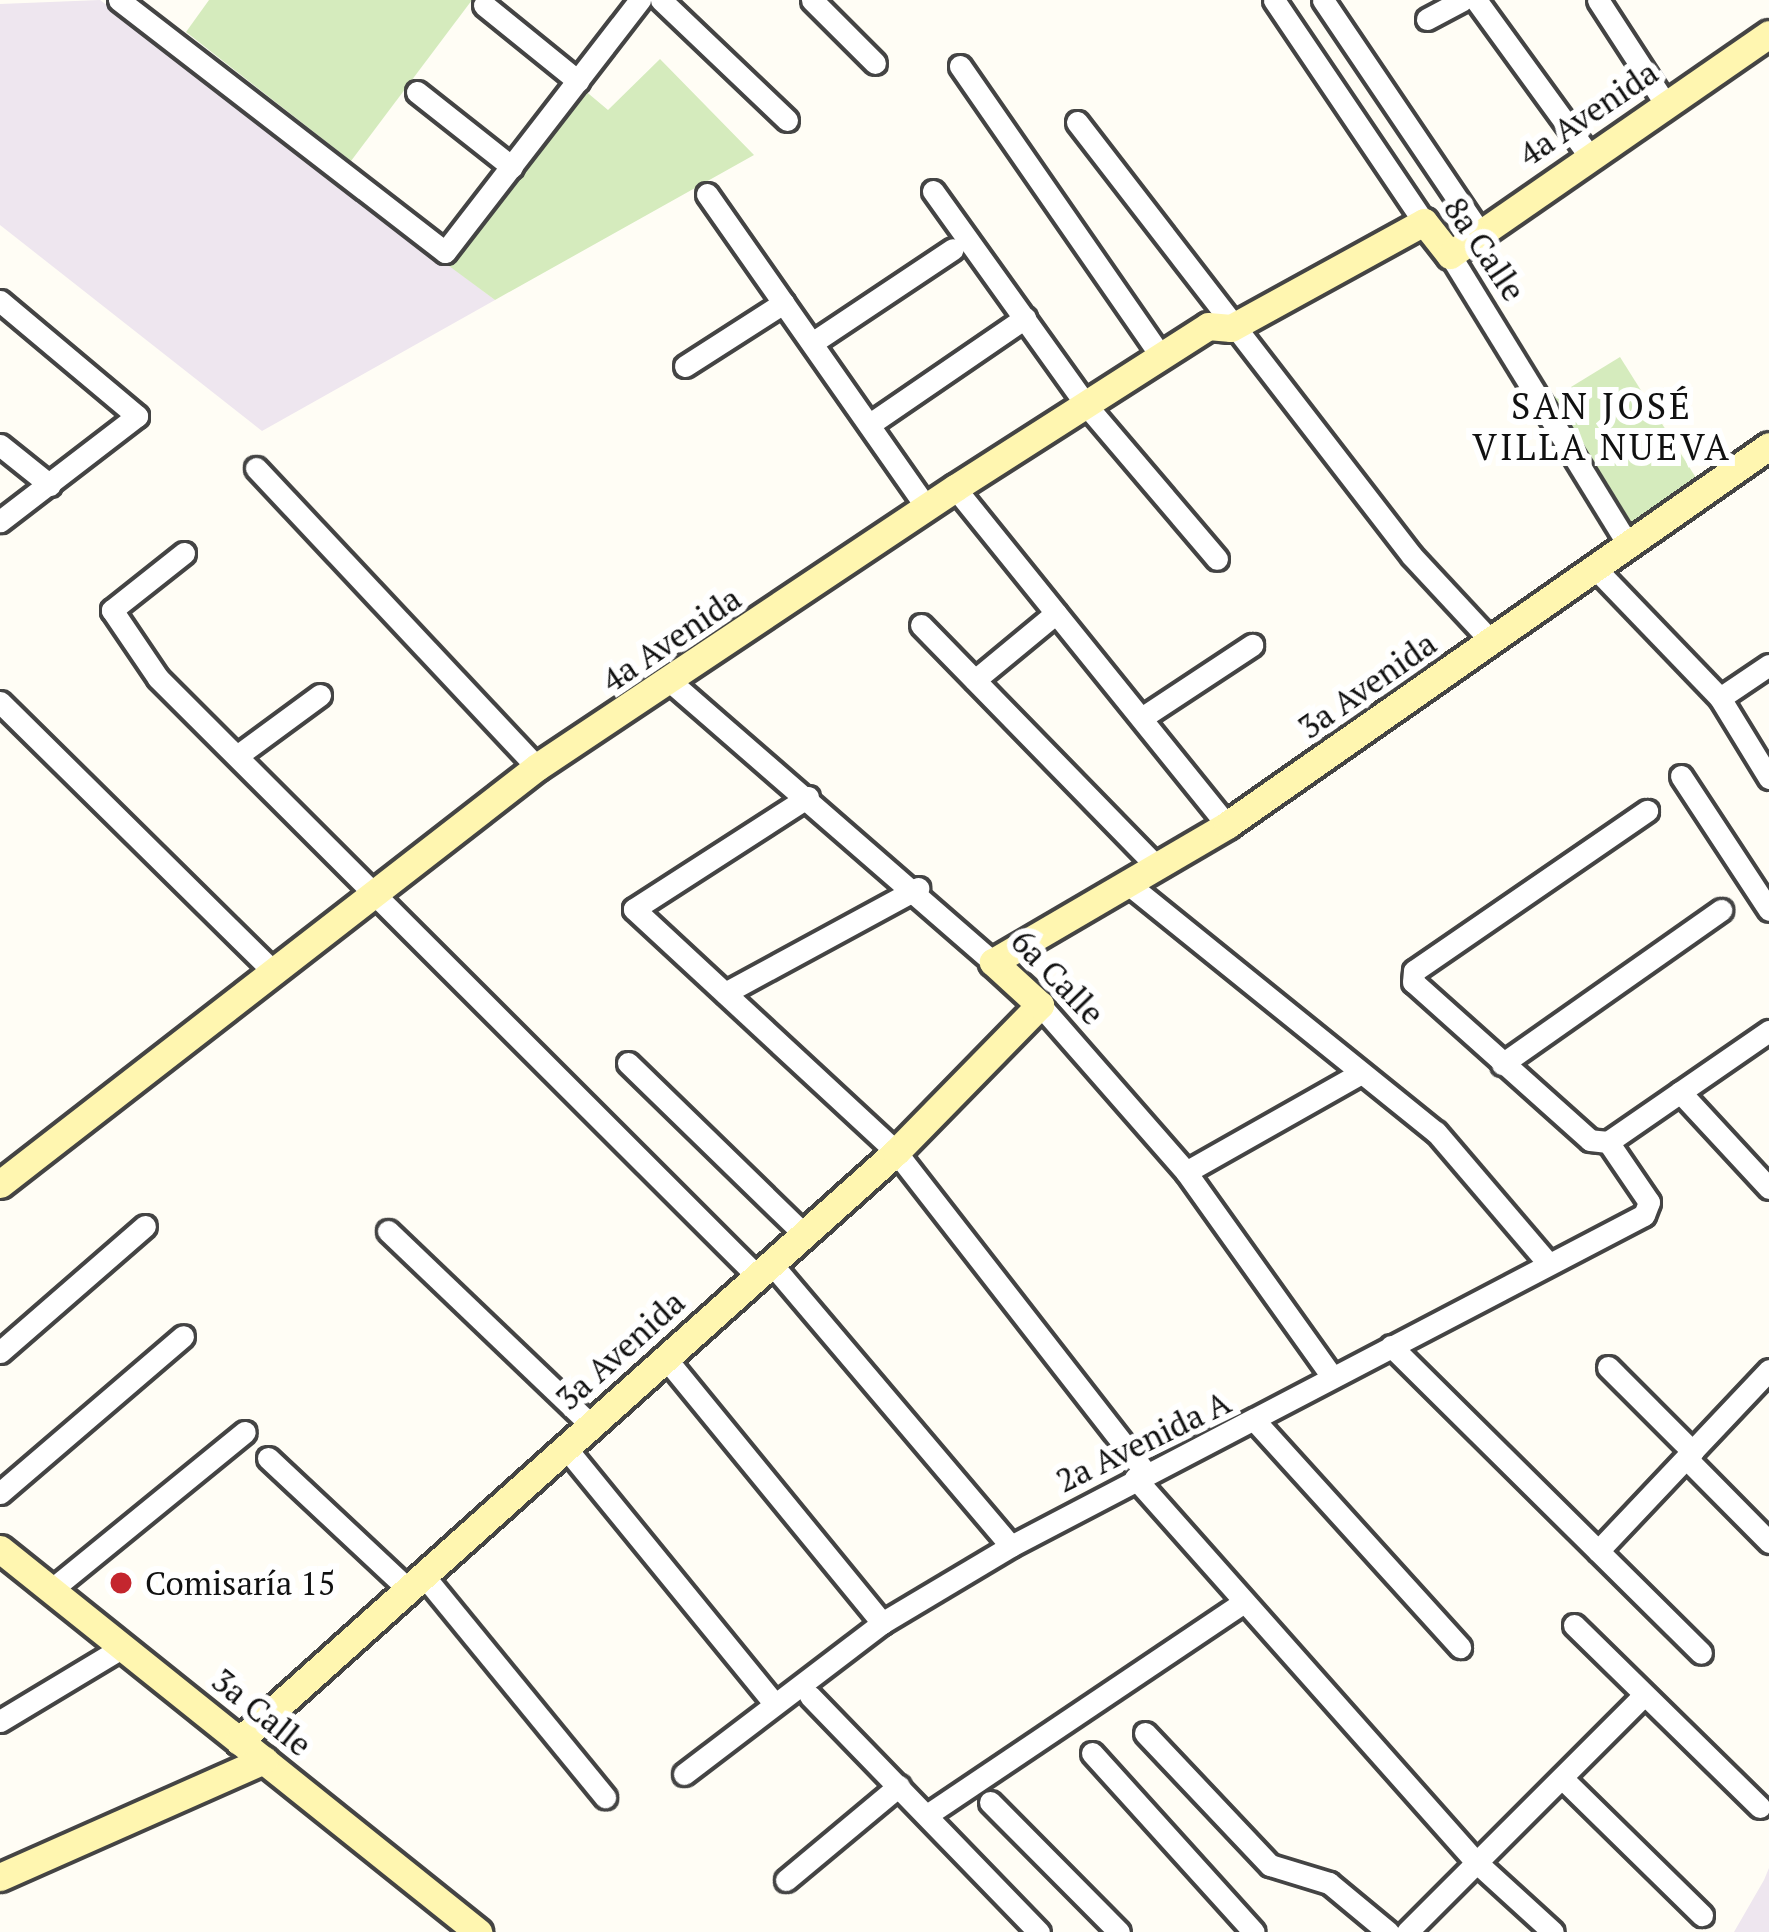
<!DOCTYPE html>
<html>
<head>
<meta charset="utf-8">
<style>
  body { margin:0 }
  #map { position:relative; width:1769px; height:1932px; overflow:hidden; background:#fffdf5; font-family:"PT Serif",serif }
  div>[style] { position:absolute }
  .industrial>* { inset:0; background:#eee6ef }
  .green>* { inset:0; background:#d5ebbd }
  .roads { filter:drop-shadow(3px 0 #444) drop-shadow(-3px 0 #444) drop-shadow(0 3px #444) drop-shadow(0 -3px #444) }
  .street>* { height:21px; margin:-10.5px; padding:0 10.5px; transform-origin:10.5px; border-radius:10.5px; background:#fff }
  .secondary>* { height:27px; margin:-13.5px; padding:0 13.5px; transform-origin:13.5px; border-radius:13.5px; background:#fff6b0 }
  .dots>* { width:33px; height:33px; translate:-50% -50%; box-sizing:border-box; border:6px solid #fff; border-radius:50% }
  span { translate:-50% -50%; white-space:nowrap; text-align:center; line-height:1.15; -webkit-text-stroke:12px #fff; paint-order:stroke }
  .street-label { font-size:33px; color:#111 }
  .poi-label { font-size:33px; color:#111 }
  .left { translate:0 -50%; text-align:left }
  .neighbourhood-label { font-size:36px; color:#111; letter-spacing:3px }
</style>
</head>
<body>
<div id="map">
  <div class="industrial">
    <i style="clip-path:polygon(100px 0,495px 300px,262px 431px,0 225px,0 4px)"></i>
    <i style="clip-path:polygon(1769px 1868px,1769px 1932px,1734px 1932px,1764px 1880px)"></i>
  </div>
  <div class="green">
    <i style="clip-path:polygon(209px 0,472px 0,351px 161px,186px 32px)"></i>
    <i style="clip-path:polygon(660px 59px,754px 155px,495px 300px,445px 263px,583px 89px,608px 110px)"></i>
    <i style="clip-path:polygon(1620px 357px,1698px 481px,1631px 522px,1553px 398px)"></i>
  </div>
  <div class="roads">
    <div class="street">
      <i style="left:119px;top:0;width:412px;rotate:37.7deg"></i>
      <i style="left:445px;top:252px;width:319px;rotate:-52.3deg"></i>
      <i style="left:661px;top:0;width:174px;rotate:43.6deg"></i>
      <i style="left:812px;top:0;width:89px;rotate:45deg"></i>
      <i style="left:1274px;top:0;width:268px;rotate:56deg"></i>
      <i style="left:1323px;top:0;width:281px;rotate:56deg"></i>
      <i style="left:1476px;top:0;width:190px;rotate:54deg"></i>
      <i style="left:1598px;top:0;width:123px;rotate:57deg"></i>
      <i style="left:484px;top:5px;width:121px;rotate:39deg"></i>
      <i style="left:1427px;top:19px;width:40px;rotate:-28deg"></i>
      <i style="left:960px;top:66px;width:353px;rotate:55.3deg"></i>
      <i style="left:417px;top:92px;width:121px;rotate:38.3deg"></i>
      <i style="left:1077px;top:122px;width:548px;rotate:52.34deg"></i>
      <i style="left:1412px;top:556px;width:117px;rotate:47.1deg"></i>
      <i style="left:933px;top:191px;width:263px;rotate:54.4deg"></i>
      <i style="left:1086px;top:405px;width:202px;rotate:49.6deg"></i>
      <i style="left:707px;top:194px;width:383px;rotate:55deg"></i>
      <i style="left:1450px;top:255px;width:339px;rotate:58.4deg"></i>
      <i style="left:0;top:301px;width:179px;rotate:40deg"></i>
      <i style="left:137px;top:416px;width:173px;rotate:142.5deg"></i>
      <i style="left:812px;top:343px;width:169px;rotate:-33.7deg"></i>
      <i style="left:685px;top:366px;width:117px;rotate:-32.7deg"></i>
      <i style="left:870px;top:424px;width:188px;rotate:-34.4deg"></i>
      <i style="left:0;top:445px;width:64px;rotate:38.7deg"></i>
      <i style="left:256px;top:468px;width:410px;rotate:46.8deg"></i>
      <i style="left:955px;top:488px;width:433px;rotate:51.1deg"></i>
      <i style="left:184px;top:553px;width:92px;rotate:141.6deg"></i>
      <i style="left:112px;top:610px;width:82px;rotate:55.9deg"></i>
      <i style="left:158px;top:678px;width:845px;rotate:44.95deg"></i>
      <i style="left:1595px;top:568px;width:180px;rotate:46.1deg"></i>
      <i style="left:1720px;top:698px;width:94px;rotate:58.5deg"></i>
      <i style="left:921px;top:625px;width:335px;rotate:45.7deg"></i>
      <i style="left:975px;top:680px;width:105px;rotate:-39.6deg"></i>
      <i style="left:672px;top:683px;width:425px;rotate:41deg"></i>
      <i style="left:1720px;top:698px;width:59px;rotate:-34deg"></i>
      <i style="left:0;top:702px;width:380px;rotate:44.6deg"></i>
      <i style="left:1143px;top:717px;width:131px;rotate:-33.4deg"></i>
      <i style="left:237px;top:756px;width:103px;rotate:-36.3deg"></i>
      <i style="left:1681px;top:776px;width:160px;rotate:56.7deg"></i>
      <i style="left:808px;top:797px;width:207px;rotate:147.2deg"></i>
      <i style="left:634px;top:909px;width:357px;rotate:42.8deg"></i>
      <i style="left:896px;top:1152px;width:408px;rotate:52.1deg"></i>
      <i style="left:1127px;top:883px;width:397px;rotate:38.9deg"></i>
      <i style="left:1436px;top:1132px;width:171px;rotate:49.5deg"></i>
      <i style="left:725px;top:993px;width:220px;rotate:-28.5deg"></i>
      <i style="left:1040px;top:1005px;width:222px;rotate:48.8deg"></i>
      <i style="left:1186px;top:1172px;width:252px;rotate:54.5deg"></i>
      <i style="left:628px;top:1063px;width:245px;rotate:44.2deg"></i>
      <i style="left:1502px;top:1064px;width:268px;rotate:-35.1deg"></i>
      <i style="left:1680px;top:1092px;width:131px;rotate:47.2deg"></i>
      <i style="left:1608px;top:1142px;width:196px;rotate:-34.6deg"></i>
      <i style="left:1186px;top:1172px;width:199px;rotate:-29.5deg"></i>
      <i style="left:388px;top:1231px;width:281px;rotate:43.7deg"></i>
      <i style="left:770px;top:1262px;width:372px;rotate:49.7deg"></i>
      <i style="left:1391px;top:1346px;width:436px;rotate:44.7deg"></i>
      <i style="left:0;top:1352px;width:192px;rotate:-41deg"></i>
      <i style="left:667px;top:1360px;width:340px;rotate:50.7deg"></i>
      <i style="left:1608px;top:1367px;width:120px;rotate:45deg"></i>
      <i style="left:1256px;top:1422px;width:304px;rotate:47.8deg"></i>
      <i style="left:565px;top:1447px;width:330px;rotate:50.8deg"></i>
      <i style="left:268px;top:1458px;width:193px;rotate:43.1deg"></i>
      <i style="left:1687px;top:1459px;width:117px;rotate:45.3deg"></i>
      <i style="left:1135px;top:1478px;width:512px;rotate:48.4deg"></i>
      <i style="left:1475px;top:1861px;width:105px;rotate:42.3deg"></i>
      <i style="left:0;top:1493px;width:241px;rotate:-40.6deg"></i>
      <i style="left:1598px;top:1551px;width:249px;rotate:-46.6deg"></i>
      <i style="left:424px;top:1576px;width:286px;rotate:50.7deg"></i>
      <i style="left:51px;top:1590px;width:250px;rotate:-39.2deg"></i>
      <i style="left:1574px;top:1625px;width:260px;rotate:44.4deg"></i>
      <i style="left:810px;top:1696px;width:329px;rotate:45.9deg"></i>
      <i style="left:0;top:1721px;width:144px;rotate:-31deg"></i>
      <i style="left:1145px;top:1733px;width:182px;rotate:46.6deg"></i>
      <i style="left:1270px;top:1865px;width:62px;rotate:17deg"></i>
      <i style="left:1329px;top:1883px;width:77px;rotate:39.7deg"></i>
      <i style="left:1092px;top:1753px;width:241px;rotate:47.9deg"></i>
      <i style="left:684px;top:1774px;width:249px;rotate:-37.3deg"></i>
      <i style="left:882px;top:1623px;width:150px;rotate:-30.8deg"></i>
      <i style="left:1011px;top:1546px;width:714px;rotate:-27.61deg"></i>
      <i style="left:1644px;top:1215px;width:14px;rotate:-69deg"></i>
      <i style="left:1649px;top:1202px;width:73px;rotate:-124.3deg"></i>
      <i style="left:1608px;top:1142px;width:18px;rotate:-174deg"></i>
      <i style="left:1590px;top:1140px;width:237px;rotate:-138.2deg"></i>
      <i style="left:1413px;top:982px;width:11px;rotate:-85deg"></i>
      <i style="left:1414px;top:971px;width:283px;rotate:-34.5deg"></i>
      <i style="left:1562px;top:1778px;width:196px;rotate:44.4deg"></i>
      <i style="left:990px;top:1802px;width:183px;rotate:45.2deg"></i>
      <i style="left:927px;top:1815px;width:382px;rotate:-33.9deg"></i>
      <i style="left:786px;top:1880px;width:147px;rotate:-39.8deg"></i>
      <i style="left:1407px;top:1932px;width:335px;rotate:-45deg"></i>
    </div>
    <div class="secondary">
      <i style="left:0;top:1184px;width:680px;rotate:-37.83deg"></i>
      <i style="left:537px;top:767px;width:503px;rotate:-33.72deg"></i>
      <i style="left:955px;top:488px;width:300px;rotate:-32.6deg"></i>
      <i style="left:1208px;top:326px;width:23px;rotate:5deg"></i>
      <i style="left:1231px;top:328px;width:220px;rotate:-28.8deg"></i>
      <i style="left:1424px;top:222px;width:42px;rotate:51.8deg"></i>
      <i style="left:1450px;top:255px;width:388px;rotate:-34.7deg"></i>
      <i style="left:0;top:1549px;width:613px;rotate:38.7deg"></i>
      <i style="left:239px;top:1741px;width:882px;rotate:-41.88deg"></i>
      <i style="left:896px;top:1152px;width:206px;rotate:-45.6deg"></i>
      <i style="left:1040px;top:1005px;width:64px;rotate:-137.5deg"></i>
      <i style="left:993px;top:962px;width:271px;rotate:-30.3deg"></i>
      <i style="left:1227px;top:825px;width:661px;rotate:-34.96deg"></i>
      <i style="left:0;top:1877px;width:289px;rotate:-23.9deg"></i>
    </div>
  </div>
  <div class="dots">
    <i style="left:121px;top:1583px;background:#c4262e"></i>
  </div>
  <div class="street-label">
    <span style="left:1588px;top:113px;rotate:-34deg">4a Avenida</span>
    <span style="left:1485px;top:249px;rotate:56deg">8a Calle</span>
    <span style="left:671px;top:639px;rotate:-34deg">4a Avenida</span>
    <span style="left:1367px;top:685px;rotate:-35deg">3a Avenida</span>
    <span style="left:1058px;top:977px;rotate:46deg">6a Calle</span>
    <span style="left:620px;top:1350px;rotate:-42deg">3a Avenida</span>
    <span style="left:1143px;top:1441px;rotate:-26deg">2a Avenida A</span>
    <span style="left:262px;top:1712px;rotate:39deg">3a Calle</span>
  </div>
  <div class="poi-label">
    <span class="left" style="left:145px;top:1583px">Comisaría 15</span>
  </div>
  <div class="neighbourhood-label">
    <span style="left:1602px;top:426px">SAN JOSÉ<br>VILLA NUEVA</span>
  </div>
</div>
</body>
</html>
